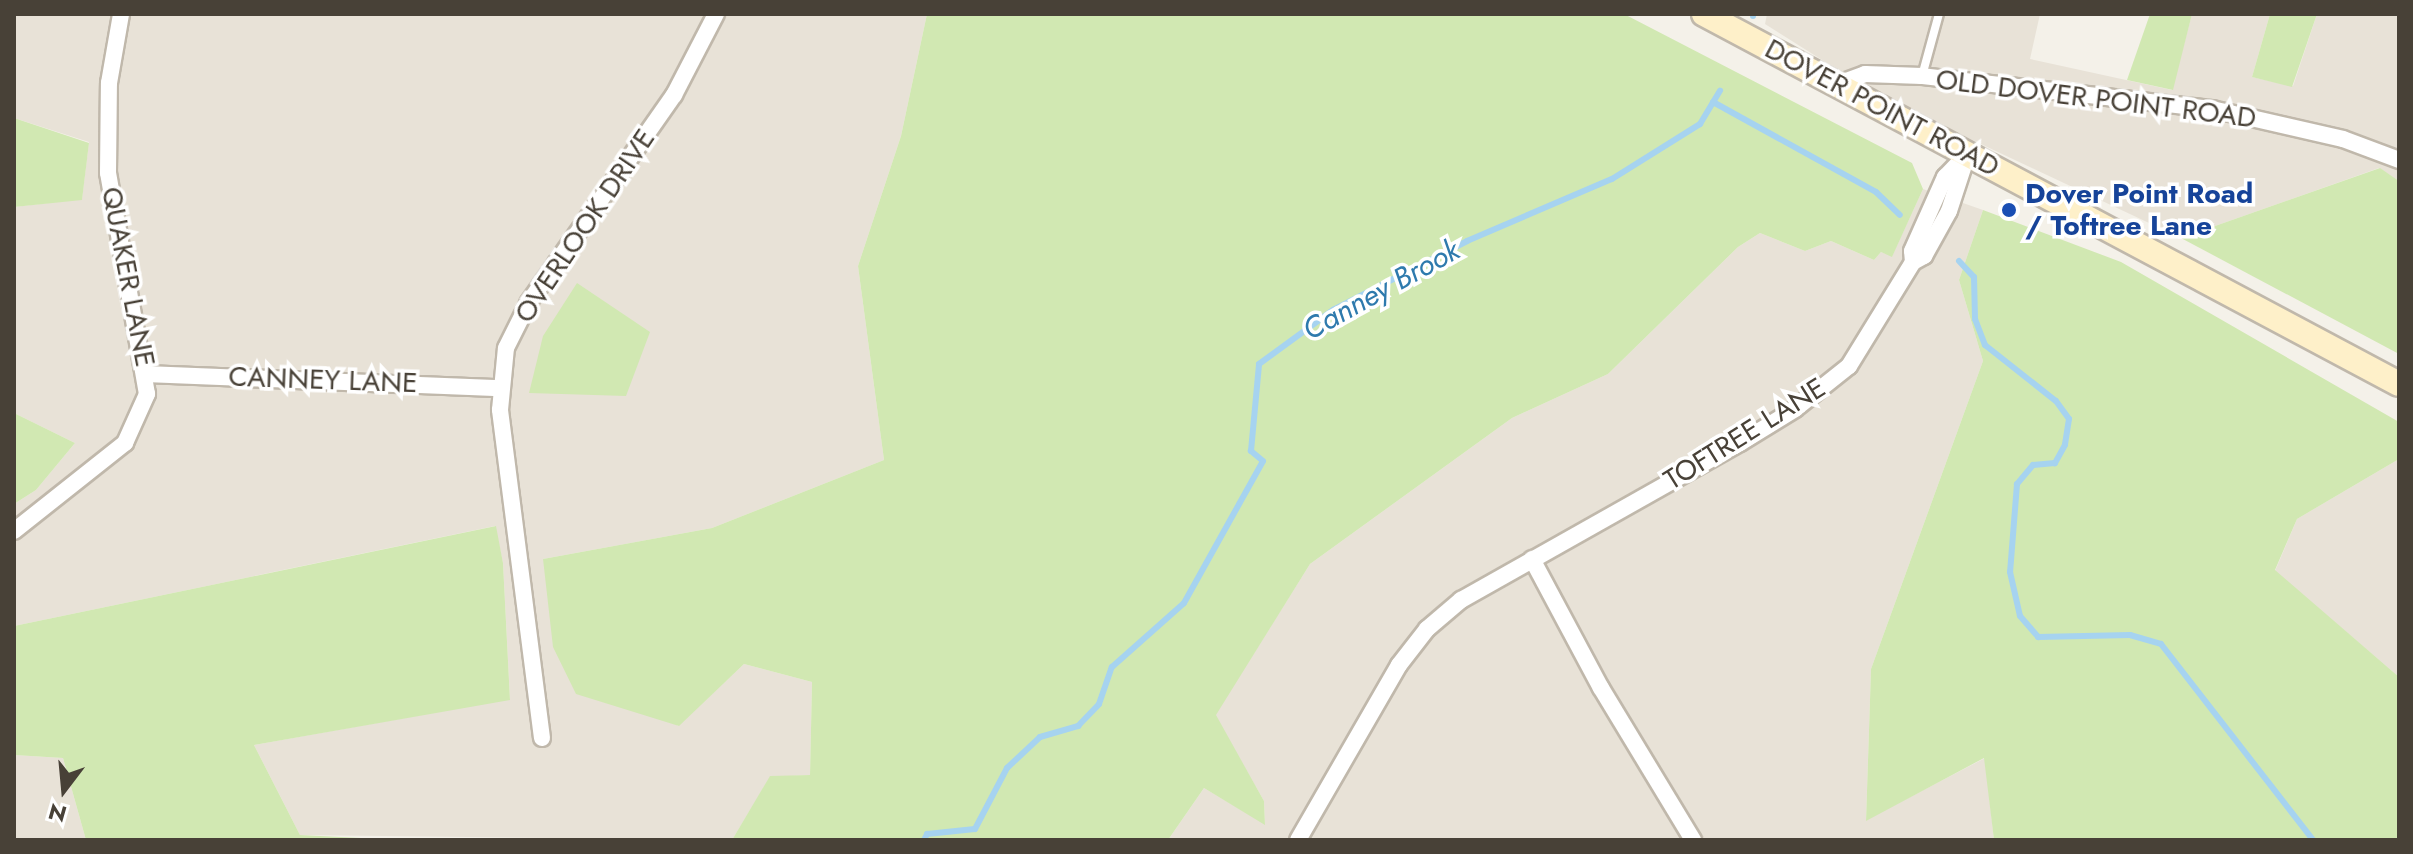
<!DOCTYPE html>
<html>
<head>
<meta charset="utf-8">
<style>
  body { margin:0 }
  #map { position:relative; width:2413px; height:854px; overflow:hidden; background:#f4f1e9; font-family:Jost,sans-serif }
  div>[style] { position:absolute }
  .residential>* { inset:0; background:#e8e2d7 }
  .green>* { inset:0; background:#d1e8b2 }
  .stream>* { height:6px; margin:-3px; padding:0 3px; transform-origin:3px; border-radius:3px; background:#a6d3f0 }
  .roads { filter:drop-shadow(2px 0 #c0b8ab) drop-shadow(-2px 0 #c0b8ab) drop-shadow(0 2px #c0b8ab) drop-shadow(0 -2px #c0b8ab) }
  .lane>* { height:8px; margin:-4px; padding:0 4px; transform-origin:4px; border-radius:4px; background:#fff }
  .street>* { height:16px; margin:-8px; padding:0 8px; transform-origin:8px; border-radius:8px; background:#fff }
  .secondary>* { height:24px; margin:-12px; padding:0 12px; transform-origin:12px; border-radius:12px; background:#fef0c9 }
  .dots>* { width:22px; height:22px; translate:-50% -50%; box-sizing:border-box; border:4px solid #fff; border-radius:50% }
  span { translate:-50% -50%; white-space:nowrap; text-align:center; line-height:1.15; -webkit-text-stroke:7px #fff; paint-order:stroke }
  .street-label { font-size:28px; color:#484137 }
  .transit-label { font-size:28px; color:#164399; font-weight:700 }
  .left { translate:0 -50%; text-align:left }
  .water-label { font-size:30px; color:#2e7aad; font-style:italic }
  .frame { position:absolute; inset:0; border:16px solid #484137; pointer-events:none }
  .north { position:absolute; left:24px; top:750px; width:80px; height:80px; -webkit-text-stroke:6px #fff; paint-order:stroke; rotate:196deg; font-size:22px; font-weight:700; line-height:32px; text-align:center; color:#484137 }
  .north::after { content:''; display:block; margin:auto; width:28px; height:36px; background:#484137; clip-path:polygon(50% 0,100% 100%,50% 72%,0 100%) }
</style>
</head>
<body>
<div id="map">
  <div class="residential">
    <i style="clip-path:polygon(14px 14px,927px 14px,901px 136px,858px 266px,884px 460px,712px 528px,543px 559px,678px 726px,744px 664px,812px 682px,810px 775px,770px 777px,732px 840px,300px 835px,254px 745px,510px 699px,503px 563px,495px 526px,14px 626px,14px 504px,36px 490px,75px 443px,14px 413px,14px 207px,82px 199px,89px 142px,14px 118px)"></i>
    <i style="clip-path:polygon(1767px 14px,2040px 14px,2030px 59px,2172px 90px,2192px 14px,2270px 14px,2252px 77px,2293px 86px,2317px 14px,2399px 14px,2399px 181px,2379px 168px,2181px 238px,1881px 97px,1765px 24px)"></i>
    <i style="clip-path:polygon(1923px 189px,1983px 210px,1959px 280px,1983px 361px,1871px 669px,1866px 820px,1985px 758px,1994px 840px,1168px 840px,1204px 788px,1265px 824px,1264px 801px,1215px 715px,1310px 564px,1512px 418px,1608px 374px,1738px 247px,1760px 233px,1805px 251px,1831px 241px,1874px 260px,1881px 252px,1892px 256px)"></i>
    <i style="clip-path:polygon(2399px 459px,2399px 677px,2275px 571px,2297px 519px)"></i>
    <i style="clip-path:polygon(14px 755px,63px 758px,86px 840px,14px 840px)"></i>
  </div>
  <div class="green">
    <i style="clip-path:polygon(927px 14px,1624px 14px,1912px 163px,1923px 189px,1892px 257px,1881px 252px,1874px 260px,1831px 241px,1805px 251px,1760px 233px,1738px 247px,1608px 374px,1512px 418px,1310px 564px,1216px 715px,1264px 801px,1265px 825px,1204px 788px,1168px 840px,732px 840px,770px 776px,810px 775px,812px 682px,744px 664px,679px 726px,576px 694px,553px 647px,543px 559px,712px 528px,884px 460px,858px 266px,901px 136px)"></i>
    <i style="clip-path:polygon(2150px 14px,2192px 14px,2173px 90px,2127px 80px)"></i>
    <i style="clip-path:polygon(2270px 14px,2317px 14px,2292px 87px,2252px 77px)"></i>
    <i style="clip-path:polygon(14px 118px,89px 143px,82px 200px,14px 207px)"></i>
    <i style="clip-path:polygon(2380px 168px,2399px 181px,2399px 354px,2181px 238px)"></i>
    <i style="clip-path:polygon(1983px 210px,2121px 262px,2399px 422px,2399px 459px,2297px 519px,2275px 570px,2399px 677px,2399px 840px,1994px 840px,1984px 758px,1866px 821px,1871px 669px,1983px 361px,1959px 280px)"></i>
    <i style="clip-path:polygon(577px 283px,650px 332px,626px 396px,529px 393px,543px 336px)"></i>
    <i style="clip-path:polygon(14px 413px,75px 443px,36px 490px,14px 504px)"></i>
    <i style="clip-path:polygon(496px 526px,503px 563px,510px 700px,254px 745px,300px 835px,402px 840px,86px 840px,63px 758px,14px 755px,14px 626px)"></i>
  </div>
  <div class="stream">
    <i style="left:1753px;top:16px;width:2px;rotate:-90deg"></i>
    <i style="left:1713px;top:102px;width:186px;rotate:28.9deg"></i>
    <i style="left:1876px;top:192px;width:33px;rotate:44deg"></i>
    <i style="left:1959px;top:261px;width:22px;rotate:47deg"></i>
    <i style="left:1974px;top:277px;width:42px;rotate:88.6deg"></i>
    <i style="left:1975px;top:319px;width:28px;rotate:69deg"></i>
    <i style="left:1985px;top:345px;width:90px;rotate:38.3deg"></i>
    <i style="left:2056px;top:401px;width:22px;rotate:54deg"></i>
    <i style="left:2069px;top:419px;width:26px;rotate:99deg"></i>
    <i style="left:2065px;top:445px;width:21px;rotate:119deg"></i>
    <i style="left:2055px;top:463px;width:22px;rotate:175deg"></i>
    <i style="left:2033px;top:465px;width:25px;rotate:130deg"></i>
    <i style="left:2017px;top:484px;width:88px;rotate:94.5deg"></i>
    <i style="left:2010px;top:572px;width:45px;rotate:77.2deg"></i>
    <i style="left:2020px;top:616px;width:28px;rotate:49deg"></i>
    <i style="left:2038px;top:637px;width:92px;rotate:-1.2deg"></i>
    <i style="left:2130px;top:635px;width:32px;rotate:16deg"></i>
    <i style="left:2161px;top:644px;width:248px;rotate:52.2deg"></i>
    <i style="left:924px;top:840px;width:7px;rotate:-63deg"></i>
    <i style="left:927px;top:834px;width:48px;rotate:-5.9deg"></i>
    <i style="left:975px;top:829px;width:69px;rotate:-62.3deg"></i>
    <i style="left:1007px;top:768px;width:45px;rotate:-43.2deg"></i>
    <i style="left:1040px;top:737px;width:40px;rotate:-16deg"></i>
    <i style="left:1078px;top:726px;width:30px;rotate:-46deg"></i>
    <i style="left:1099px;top:704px;width:39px;rotate:-71deg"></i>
    <i style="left:1112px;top:667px;width:96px;rotate:-41.6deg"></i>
    <i style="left:1184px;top:603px;width:162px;rotate:-60.9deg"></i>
    <i style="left:1263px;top:461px;width:16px;rotate:-140deg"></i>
    <i style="left:1251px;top:451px;width:87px;rotate:-84.7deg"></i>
    <i style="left:1259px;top:364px;width:92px;rotate:-36.1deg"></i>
    <i style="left:1333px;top:310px;width:151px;rotate:-27.2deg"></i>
    <i style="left:1467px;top:241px;width:158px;rotate:-23.2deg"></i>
    <i style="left:1612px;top:179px;width:104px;rotate:-32deg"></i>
    <i style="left:1700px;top:124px;width:39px;rotate:-59deg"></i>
  </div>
  <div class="roads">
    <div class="lane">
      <i style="left:1922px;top:76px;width:64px;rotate:-74.7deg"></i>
    </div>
    <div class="street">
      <i style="left:1838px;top:84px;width:29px;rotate:-20deg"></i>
      <i style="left:1865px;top:74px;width:57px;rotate:2deg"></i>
      <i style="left:1922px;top:76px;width:292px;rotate:6.5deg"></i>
      <i style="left:2212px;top:109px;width:134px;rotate:12.9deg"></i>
      <i style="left:2343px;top:139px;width:60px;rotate:20.6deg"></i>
      <i style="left:1913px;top:262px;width:13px;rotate:-29deg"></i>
      <i style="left:1924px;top:256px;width:51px;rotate:-60.9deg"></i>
      <i style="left:1949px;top:211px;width:58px;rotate:-71.9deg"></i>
      <i style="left:147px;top:374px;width:352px;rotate:2.3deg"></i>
      <i style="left:14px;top:531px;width:142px;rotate:-38.4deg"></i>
      <i style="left:125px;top:443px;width:54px;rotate:-65.8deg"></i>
      <i style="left:147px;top:394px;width:224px;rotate:-100deg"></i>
      <i style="left:108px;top:173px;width:90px;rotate:-89.4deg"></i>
      <i style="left:109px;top:83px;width:70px;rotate:-80.1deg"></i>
      <i style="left:1532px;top:559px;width:146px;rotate:61.9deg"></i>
      <i style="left:1601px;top:688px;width:178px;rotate:58.8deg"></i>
      <i style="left:542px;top:738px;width:331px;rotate:-97.3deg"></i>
      <i style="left:500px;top:410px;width:62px;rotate:-84.5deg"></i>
      <i style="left:506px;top:348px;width:51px;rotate:-63.4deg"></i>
      <i style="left:529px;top:302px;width:253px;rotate:-55deg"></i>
      <i style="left:674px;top:95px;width:91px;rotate:-62.6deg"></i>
      <i style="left:1298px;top:840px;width:202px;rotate:-60deg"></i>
      <i style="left:1399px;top:665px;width:46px;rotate:-52.1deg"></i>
      <i style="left:1427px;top:629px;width:45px;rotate:-40.5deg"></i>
      <i style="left:1461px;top:600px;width:320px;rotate:-29.4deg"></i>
      <i style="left:1740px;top:443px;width:65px;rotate:-31.7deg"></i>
      <i style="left:1795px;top:409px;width:69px;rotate:-38.5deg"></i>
      <i style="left:1849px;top:366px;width:122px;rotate:-58.4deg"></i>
      <i style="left:1913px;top:262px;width:11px;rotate:-95deg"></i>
      <i style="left:1912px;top:251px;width:81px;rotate:-66deg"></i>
      <i style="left:1945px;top:177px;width:32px;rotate:-46deg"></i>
    </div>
    <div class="secondary">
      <i style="left:1704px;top:14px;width:787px;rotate:28.03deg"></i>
    </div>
  </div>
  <div class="dots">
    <i style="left:2009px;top:210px;background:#1a4fb4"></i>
  </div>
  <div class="street-label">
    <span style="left:2096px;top:99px;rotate:7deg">OLD DOVER POINT ROAD</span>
    <span style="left:1882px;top:108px;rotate:28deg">DOVER POINT ROAD</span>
    <span style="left:585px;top:226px;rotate:-56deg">OVERLOOK DRIVE</span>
    <span style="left:128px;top:277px;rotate:79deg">QUAKER LANE</span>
    <span style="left:323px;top:380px;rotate:2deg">CANNEY LANE</span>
    <span style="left:1745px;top:434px;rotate:-32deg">TOFTREE LANE</span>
  </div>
  <div class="transit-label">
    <span class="left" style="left:2025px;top:210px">Dover Point Road<br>/ Toftree Lane</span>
  </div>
  <div class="water-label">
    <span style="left:1381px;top:290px;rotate:-29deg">Canney Brook</span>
  </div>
  <div class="frame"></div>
  <div class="north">N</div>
</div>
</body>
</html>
